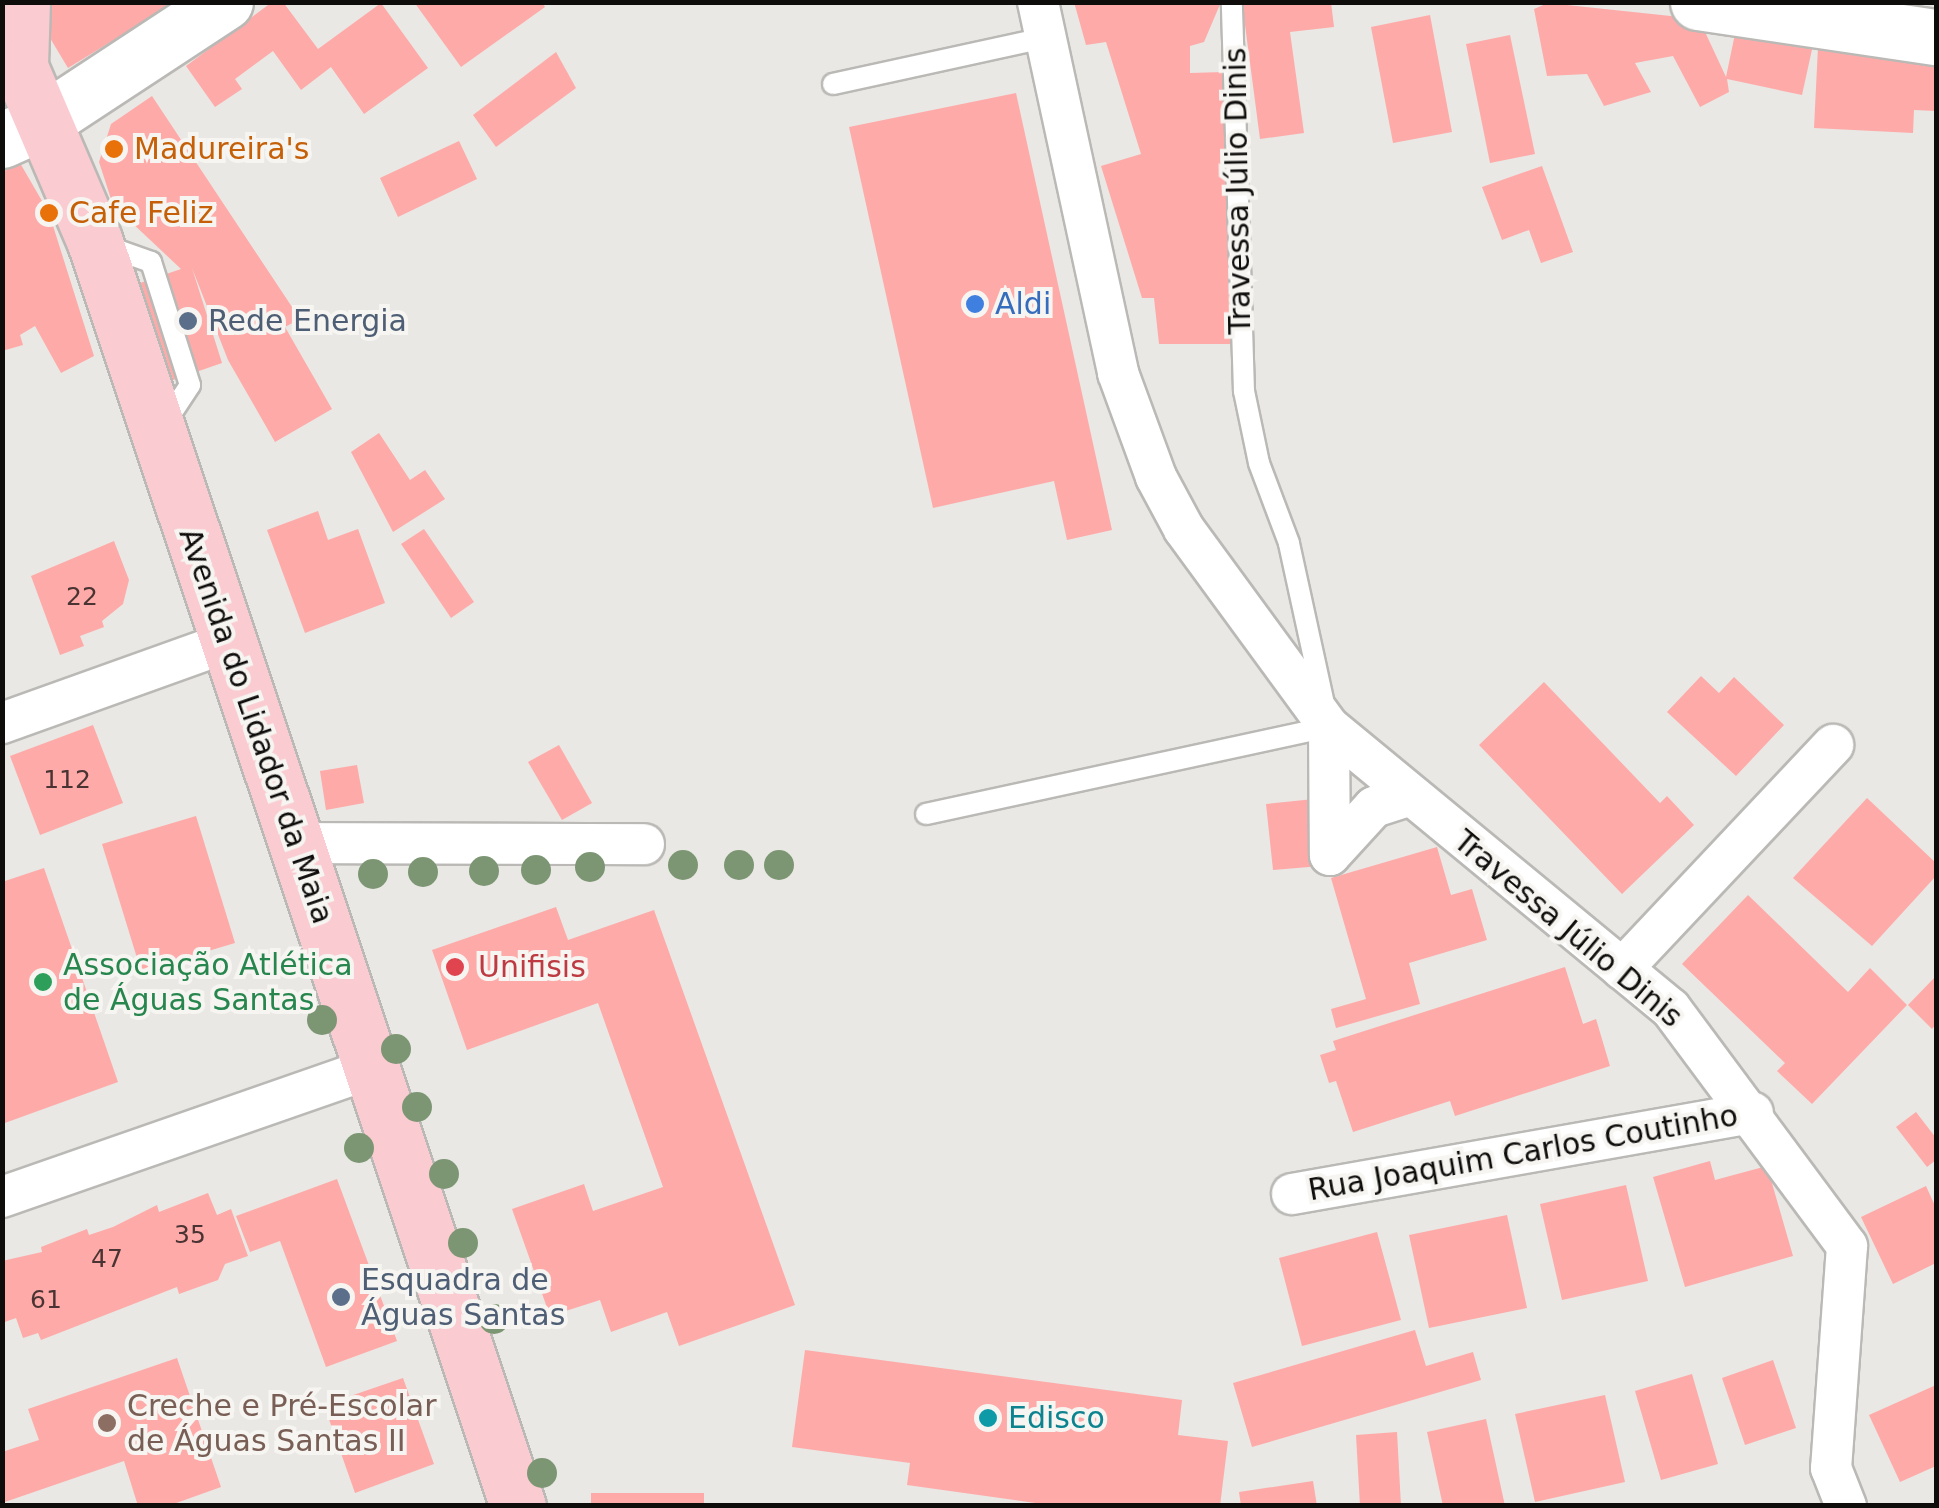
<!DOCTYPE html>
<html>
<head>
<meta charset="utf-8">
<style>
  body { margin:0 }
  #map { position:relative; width:1939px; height:1508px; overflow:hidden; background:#e9e8e4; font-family:"DejaVu Sans",sans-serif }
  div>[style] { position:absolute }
  .building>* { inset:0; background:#feaaa8 }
  .roads { filter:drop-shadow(2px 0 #bab9b6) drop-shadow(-2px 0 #bab9b6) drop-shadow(0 2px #bab9b6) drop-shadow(0 -2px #bab9b6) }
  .lane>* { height:20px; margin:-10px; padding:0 10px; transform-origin:10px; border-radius:10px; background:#fff }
  .street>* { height:40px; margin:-20px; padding:0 20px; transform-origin:20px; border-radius:20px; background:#fff }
  .secondary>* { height:55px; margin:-27.5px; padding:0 27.5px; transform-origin:27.5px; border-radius:27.5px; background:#fff }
  .primary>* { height:55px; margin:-27.5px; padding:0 27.5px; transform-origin:27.5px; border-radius:27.5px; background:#facbd0 }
  .trees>* { width:30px; height:30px; margin:-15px; border-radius:50%; background:#7c9673 }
  .dots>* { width:28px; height:28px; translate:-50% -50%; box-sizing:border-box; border:5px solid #f6f5f1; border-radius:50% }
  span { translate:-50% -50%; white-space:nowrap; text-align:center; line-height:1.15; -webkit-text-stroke:8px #f6f5f1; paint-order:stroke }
  .number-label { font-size:25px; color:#4a3433 }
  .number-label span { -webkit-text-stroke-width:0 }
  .food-label { font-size:30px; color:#c56008 }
  .left { translate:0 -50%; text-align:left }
  .street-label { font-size:30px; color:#0e0d0c }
  .shop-label { font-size:30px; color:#366cbe }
  .service-label { font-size:30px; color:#4e5e75 }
  .leisure-label { font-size:30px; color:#27864d }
  .health-label { font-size:30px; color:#be3a42 }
  .education-label { font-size:30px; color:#785e54 }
  .culture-label { font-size:30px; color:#0d838f }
  .frame { position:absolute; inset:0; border:5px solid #0e0d0c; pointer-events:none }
</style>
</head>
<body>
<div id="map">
  <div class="building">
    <i style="clip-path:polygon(44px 2px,176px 2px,68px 68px,44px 28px)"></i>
    <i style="clip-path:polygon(272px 2px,283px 2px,318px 49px,381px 3px,428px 68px,364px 114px,331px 67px,301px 90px,273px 51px,235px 79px,242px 89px,215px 107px,186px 66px)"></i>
    <i style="clip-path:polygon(414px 2px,542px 2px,545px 7px,461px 67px)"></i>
    <i style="clip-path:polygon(1074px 2px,1221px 2px,1204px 42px,1190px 46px,1190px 73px,1224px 72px,1224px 126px,1232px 151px,1233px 344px,1159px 344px,1154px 298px,1142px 298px,1101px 166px,1141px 154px,1106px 42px,1086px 45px)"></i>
    <i style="clip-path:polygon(1242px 2px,1331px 2px,1334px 27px,1290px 32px,1304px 133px,1260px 139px)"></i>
    <i style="clip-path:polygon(1548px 3px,1699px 19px,1726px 77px,1736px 29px,1813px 45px,1802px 95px,1727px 79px,1729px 92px,1700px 107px,1673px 56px,1635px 63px,1651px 92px,1604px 106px,1587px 74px,1547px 76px,1534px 9px)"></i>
    <i style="clip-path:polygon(1430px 15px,1452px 132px,1393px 143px,1371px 27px)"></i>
    <i style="clip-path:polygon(1510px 35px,1535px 154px,1490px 163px,1466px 44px)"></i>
    <i style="clip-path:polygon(1818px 47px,1936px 52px,1936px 111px,1914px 110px,1913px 133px,1814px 128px)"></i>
    <i style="clip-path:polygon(556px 52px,576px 88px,496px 147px,473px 115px)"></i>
    <i style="clip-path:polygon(1016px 93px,1112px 530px,1067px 540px,1054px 481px,933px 508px,849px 127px)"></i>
    <i style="clip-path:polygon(152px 96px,300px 319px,285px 327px,332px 409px,275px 442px,228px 360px,192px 268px,222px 363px,173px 380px,140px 283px,181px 269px,113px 205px,99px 162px,111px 124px)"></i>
    <i style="clip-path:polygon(459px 141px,477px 179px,398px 217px,380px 178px)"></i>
    <i style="clip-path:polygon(20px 163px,49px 213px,94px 356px,61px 373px,35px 326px,20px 335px,23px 345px,2px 351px,2px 172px)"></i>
    <i style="clip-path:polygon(1542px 166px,1573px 252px,1541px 263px,1529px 230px,1502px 240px,1482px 187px)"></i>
    <i style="clip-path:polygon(379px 433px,410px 480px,425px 470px,445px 499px,393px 532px,351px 452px)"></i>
    <i style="clip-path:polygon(318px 511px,328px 540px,358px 529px,385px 603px,305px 633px,267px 530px)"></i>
    <i style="clip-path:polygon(424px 529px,474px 602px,451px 618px,401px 544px)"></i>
    <i style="clip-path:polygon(114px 541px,129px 580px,123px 604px,102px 621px,104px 627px,80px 636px,84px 646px,60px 655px,31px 576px)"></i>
    <i style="clip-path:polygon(1701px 676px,1719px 693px,1734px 677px,1784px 725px,1736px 776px,1667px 712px)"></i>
    <i style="clip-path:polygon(1544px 682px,1660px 803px,1667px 796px,1694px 825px,1622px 894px,1479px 745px)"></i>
    <i style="clip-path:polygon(93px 725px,123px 803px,40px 835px,10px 756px)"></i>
    <i style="clip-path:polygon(559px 745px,592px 803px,562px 820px,528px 762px)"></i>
    <i style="clip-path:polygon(357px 765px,364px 803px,326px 810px,320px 771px)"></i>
    <i style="clip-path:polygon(1867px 798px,1936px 863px,1936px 876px,1872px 946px,1793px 878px)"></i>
    <i style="clip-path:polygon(1314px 799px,1321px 866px,1273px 870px,1266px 804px)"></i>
    <i style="clip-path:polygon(196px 816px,235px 943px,141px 971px,102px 844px)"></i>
    <i style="clip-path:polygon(1437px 847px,1451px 895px,1472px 889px,1487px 940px,1409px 963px,1420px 1004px,1336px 1028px,1331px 1009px,1366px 999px,1331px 878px)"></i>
    <i style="clip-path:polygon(44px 868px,118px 1082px,2px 1124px,2px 882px)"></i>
    <i style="clip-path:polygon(1748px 895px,1848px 992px,1870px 968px,1907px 1005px,1812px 1104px,1777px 1071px,1785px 1063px,1682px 964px)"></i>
    <i style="clip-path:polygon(556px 907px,568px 940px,654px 910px,795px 1305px,679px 1346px,667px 1312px,611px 1332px,600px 1300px,550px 1316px,512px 1209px,584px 1184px,593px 1211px,663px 1187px,598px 1003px,467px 1050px,432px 950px)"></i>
    <i style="clip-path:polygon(1565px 967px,1583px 1024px,1596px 1019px,1610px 1066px,1455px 1116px,1450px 1101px,1353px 1132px,1336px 1081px,1329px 1083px,1320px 1055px,1336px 1050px,1333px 1041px)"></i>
    <i style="clip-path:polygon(1936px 976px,1936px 1024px,1932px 1029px,1908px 1005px)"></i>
    <i style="clip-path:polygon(1916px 1112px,1936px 1138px,1936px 1160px,1927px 1167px,1896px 1127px)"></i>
    <i style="clip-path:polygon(1710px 1161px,1715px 1180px,1767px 1166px,1793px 1256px,1685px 1287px,1653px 1177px)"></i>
    <i style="clip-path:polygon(337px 1179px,397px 1341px,326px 1367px,280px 1241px,250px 1252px,236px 1216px)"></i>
    <i style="clip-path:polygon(1626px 1185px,1648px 1281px,1562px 1300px,1540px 1204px)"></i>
    <i style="clip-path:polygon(1926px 1186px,1936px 1208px,1936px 1263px,1893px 1284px,1861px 1217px)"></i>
    <i style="clip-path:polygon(208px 1193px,217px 1215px,231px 1209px,248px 1256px,225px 1264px,218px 1280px,179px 1294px,177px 1287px,41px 1340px,38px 1333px,23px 1338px,16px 1318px,2px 1323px,2px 1261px,42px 1252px,41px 1247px,87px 1229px,89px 1235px,113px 1227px,157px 1205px,159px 1212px)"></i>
    <i style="clip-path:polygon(1507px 1215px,1527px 1308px,1429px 1328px,1409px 1235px)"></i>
    <i style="clip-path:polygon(1377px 1232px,1401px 1320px,1302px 1346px,1279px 1258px)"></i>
    <i style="clip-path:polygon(1415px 1330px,1426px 1366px,1473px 1352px,1481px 1380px,1252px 1447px,1233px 1383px)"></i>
    <i style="clip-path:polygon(805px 1350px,1182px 1400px,1178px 1435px,1228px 1441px,1220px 1506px,1057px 1506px,907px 1485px,910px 1463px,792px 1447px)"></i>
    <i style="clip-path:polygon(177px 1358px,221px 1487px,168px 1506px,138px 1506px,124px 1461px,2px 1503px,2px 1452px,39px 1440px,28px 1409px)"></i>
    <i style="clip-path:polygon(1773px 1360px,1796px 1428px,1745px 1445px,1722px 1378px)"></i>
    <i style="clip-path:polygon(1692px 1374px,1718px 1464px,1661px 1480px,1635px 1391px)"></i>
    <i style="clip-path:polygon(403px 1378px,434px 1464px,355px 1493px,324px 1405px)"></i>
    <i style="clip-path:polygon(1936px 1385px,1936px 1466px,1900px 1482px,1869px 1415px)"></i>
    <i style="clip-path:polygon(1605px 1395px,1625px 1482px,1535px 1502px,1515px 1414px)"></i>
    <i style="clip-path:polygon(1486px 1419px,1505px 1506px,1443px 1506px,1427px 1432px)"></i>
    <i style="clip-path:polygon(1397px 1432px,1401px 1506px,1360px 1506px,1356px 1435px)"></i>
    <i style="clip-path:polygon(1313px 1481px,1317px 1506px,1241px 1506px,1239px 1492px)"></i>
    <i style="clip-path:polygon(591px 1493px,704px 1493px,704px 1506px,591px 1506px)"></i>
  </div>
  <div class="roads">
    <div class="lane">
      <i style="left:833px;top:84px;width:220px;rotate:-12.3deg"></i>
      <i style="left:103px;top:245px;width:51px;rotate:19.5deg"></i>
      <i style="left:151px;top:262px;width:129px;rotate:72.4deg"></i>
      <i style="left:190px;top:385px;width:45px;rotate:123.3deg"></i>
      <i style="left:926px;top:814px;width:412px;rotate:-12.2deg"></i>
      <i style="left:1329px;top:727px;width:188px;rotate:-102.3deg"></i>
      <i style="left:1289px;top:543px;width:85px;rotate:-110.6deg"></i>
      <i style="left:1259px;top:463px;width:74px;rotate:-101.8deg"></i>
      <i style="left:1244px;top:391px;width:389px;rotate:-91.8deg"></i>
    </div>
    <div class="street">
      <i style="left:1038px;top:2px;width:380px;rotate:77.8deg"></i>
      <i style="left:1118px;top:373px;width:111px;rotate:69.9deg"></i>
      <i style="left:1156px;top:477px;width:59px;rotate:61.7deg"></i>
      <i style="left:1184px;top:529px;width:245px;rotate:53.8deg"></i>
      <i style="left:1329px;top:727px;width:443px;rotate:39.5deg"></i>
      <i style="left:1671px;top:1009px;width:295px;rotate:53.4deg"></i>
      <i style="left:1847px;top:1246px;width:223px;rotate:94.1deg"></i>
      <i style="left:1831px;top:1468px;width:41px;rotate:68.5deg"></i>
      <i style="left:2px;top:723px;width:238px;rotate:-19.7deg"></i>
      <i style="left:1329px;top:727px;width:128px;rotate:89.6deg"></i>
      <i style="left:295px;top:843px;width:349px;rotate:0.2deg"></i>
      <i style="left:1330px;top:855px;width:65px;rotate:-47.5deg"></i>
      <i style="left:1374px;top:807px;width:36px;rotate:-18deg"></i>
      <i style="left:1622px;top:969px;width:308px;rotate:-46.7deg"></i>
      <i style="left:1292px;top:1194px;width:468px;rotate:-10deg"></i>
      <i style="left:2px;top:1197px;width:393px;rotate:-19.2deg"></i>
    </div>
    <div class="secondary">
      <i style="left:1698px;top:2px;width:241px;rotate:8.4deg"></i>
      <i style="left:2px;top:140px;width:44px;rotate:-24.2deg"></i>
      <i style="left:42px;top:122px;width:219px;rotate:-33.3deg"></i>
    </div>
    <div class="primary">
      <i style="left:22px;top:2px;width:65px;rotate:91.8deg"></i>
      <i style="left:20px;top:67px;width:190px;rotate:66.8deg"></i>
      <i style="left:95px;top:242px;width:1333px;rotate:71.5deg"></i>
    </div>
  </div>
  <div class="trees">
    <i style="left:683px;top:865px"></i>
    <i style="left:739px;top:865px"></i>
    <i style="left:779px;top:865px"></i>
    <i style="left:590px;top:867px"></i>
    <i style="left:536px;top:870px"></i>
    <i style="left:484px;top:871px"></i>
    <i style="left:423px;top:872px"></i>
    <i style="left:373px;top:874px"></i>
    <i style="left:322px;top:1020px"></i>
    <i style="left:396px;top:1049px"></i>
    <i style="left:417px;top:1107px"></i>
    <i style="left:359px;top:1148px"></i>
    <i style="left:444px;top:1174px"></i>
    <i style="left:463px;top:1243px"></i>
    <i style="left:494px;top:1319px"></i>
    <i style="left:542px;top:1473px"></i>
  </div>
  <div class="dots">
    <i style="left:114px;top:149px;background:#e8710a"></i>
    <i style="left:49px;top:213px;background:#e8710a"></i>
    <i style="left:975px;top:304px;background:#3f7fe0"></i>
    <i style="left:188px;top:321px;background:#5c6f8a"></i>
    <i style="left:455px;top:967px;background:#e0444e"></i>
    <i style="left:43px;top:982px;background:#2e9e5b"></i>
    <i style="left:341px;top:1297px;background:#5c6f8a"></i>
    <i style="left:988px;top:1418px;background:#0f9aa8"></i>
    <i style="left:107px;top:1423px;background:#8d6e63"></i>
  </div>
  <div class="number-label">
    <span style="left:82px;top:597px">22</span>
    <span style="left:67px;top:780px">112</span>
    <span style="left:190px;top:1235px">35</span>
    <span style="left:107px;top:1259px">47</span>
    <span style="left:46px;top:1300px">61</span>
  </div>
  <div class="food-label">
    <span class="left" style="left:134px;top:149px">Madureira's</span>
    <span class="left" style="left:69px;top:213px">Cafe Feliz</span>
  </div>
  <div class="street-label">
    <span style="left:1238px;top:191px;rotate:-91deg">Travessa Júlio Dinis</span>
    <span style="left:256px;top:726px;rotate:71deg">Avenida do Lidador da Maia</span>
    <span style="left:1568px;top:929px;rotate:40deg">Travessa Júlio Dinis</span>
    <span style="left:1523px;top:1153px;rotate:-10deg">Rua Joaquim Carlos Coutinho</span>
  </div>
  <div class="shop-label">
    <span class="left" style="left:995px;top:304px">Aldi</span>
  </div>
  <div class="service-label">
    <span class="left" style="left:208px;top:321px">Rede Energia</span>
    <span class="left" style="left:361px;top:1297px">Esquadra de<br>Águas Santas</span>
  </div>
  <div class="leisure-label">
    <span class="left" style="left:63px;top:982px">Associação Atlética<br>de Águas Santas</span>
  </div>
  <div class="health-label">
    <span class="left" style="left:478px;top:967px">Unifisis</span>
  </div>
  <div class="education-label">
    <span class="left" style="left:127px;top:1423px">Creche e Pré-Escolar<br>de Águas Santas II</span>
  </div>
  <div class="culture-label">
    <span class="left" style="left:1008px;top:1418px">Edisco</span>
  </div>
  <div class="frame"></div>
</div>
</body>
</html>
